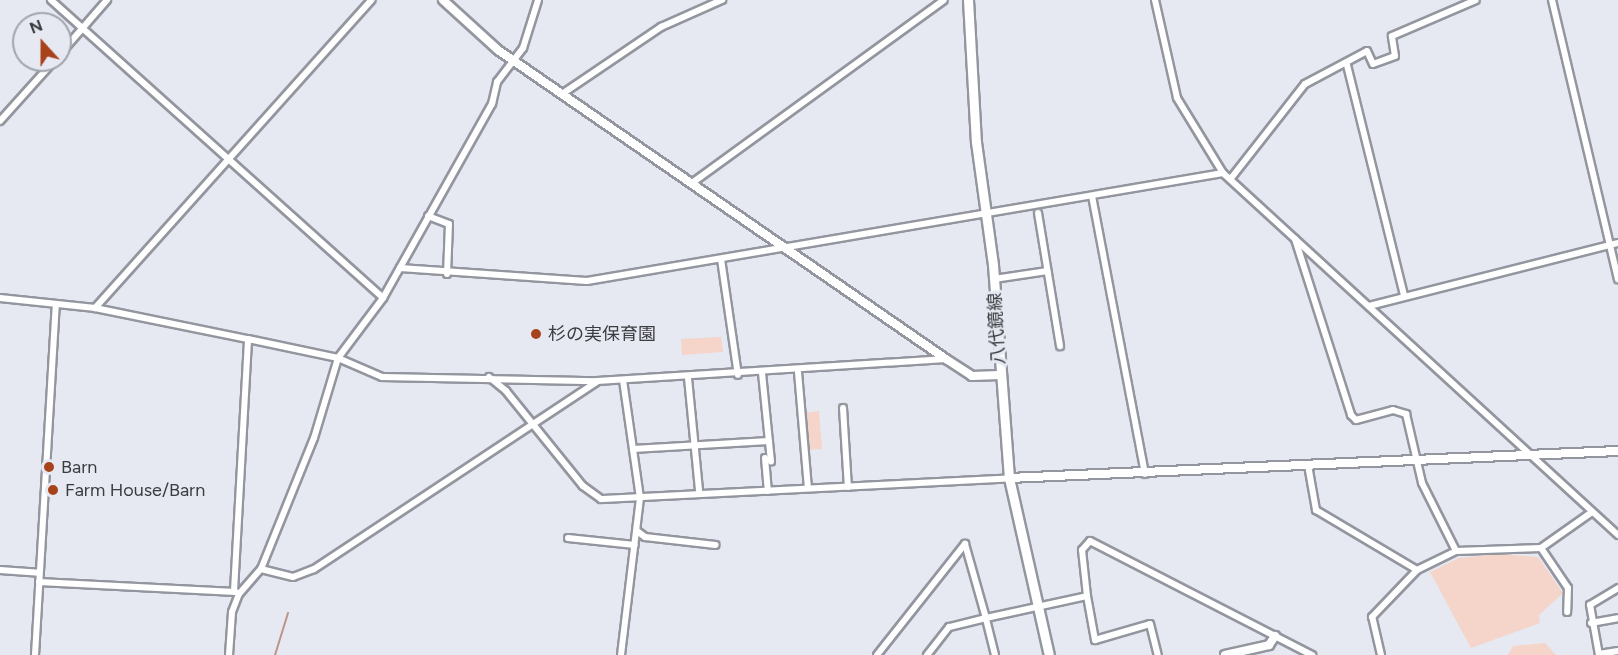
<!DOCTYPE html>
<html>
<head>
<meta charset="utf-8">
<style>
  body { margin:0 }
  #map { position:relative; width:1618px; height:655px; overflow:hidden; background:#e6e9f2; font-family:Figtree,"Noto Sans JP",sans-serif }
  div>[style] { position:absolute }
  .green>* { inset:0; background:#f5d4c9 }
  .stream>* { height:2px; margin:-1px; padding:0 1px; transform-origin:1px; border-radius:1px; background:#bd9486 }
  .roads { filter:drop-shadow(2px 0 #93969e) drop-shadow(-2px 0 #93969e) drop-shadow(0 2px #93969e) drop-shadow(0 -2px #93969e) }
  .street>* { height:6px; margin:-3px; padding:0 3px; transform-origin:3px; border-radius:3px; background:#fff }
  .secondary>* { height:8px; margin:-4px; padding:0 4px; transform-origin:4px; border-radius:4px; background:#fff }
  .primary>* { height:9px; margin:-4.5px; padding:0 4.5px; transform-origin:4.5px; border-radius:4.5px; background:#fff }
  .dots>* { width:16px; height:16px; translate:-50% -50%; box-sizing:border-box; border:3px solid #e6e9f2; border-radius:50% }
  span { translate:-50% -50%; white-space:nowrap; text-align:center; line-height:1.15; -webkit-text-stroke:6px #e6e9f2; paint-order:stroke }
  .street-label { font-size:18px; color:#3b3c40 }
  .poi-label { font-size:18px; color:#3b3c40 }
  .left { translate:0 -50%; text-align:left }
  .north { position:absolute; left:12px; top:12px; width:60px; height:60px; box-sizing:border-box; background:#e6e9f2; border:2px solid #a2a4ab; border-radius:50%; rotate:339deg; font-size:16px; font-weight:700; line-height:24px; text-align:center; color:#3b3c40 }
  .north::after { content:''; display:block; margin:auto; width:21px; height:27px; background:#a8421b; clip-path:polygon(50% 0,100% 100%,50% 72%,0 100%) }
</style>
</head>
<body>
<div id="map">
  <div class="green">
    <i style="clip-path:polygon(721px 337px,723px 352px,682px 355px,681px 339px)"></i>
    <i style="clip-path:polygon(819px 411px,822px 449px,806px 450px,804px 413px)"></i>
    <i style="clip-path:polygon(1499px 554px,1538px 557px,1563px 593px,1539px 615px,1540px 623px,1471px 648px,1430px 572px,1459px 558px)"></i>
    <i style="clip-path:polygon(1545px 643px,1556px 655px,1508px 655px,1513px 646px)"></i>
  </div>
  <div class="stream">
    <i style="left:275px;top:655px;width:44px;rotate:-72.8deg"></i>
  </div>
  <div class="roads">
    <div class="street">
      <i style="left:51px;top:0;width:446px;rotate:41.9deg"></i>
      <i style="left:1155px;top:0;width:100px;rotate:77.3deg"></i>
      <i style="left:1177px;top:98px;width:88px;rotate:58.5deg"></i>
      <i style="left:1552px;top:0;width:287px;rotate:76.7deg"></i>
      <i style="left:60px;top:54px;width:72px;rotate:-49deg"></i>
      <i style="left:1347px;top:65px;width:237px;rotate:76.1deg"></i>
      <i style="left:562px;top:94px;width:120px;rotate:-34.1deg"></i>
      <i style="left:661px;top:27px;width:67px;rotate:-23.9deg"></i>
      <i style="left:0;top:121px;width:82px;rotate:-48deg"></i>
      <i style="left:1232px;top:177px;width:118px;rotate:-51.9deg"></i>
      <i style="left:1305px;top:84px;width:70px;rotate:-28deg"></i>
      <i style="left:1367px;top:51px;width:14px;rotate:65deg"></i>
      <i style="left:1373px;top:64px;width:23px;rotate:-20deg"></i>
      <i style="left:1395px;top:56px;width:20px;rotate:-99deg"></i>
      <i style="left:1392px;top:36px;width:91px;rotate:-23.2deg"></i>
      <i style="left:692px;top:183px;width:311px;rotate:-36deg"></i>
      <i style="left:1092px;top:196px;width:283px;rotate:79.2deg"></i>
      <i style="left:1038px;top:213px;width:135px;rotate:80.6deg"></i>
      <i style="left:428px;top:216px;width:22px;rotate:21deg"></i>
      <i style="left:449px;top:224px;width:50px;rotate:92.3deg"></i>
      <i style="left:1295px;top:239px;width:185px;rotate:72.3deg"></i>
      <i style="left:1351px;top:415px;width:7px;rotate:45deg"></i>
      <i style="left:1356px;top:420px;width:38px;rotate:-15deg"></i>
      <i style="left:1393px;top:410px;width:14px;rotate:17deg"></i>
      <i style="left:1406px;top:414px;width:71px;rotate:76.9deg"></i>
      <i style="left:1422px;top:483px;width:76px;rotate:63.4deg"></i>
      <i style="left:721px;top:259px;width:117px;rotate:81.7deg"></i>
      <i style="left:400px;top:268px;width:187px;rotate:4deg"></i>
      <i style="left:587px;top:281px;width:645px;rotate:-9.64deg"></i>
      <i style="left:1223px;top:173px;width:536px;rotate:42.5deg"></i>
      <i style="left:994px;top:279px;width:54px;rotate:-8.6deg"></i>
      <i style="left:0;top:298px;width:96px;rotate:6deg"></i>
      <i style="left:95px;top:308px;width:156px;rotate:11.5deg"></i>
      <i style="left:248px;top:339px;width:92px;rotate:11.9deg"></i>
      <i style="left:338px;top:358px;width:48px;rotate:23.4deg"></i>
      <i style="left:382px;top:377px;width:215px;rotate:1.1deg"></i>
      <i style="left:597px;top:381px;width:350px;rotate:-3.6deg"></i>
      <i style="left:1369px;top:306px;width:257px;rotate:-14.2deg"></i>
      <i style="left:95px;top:308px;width:414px;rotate:-48.1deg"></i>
      <i style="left:798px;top:372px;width:116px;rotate:85.1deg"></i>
      <i style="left:762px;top:373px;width:89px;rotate:84.2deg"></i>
      <i style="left:489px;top:377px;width:22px;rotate:39deg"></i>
      <i style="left:506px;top:391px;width:122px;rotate:51deg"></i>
      <i style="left:583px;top:486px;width:22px;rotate:36deg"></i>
      <i style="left:601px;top:499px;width:409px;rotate:-2.9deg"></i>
      <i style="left:688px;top:378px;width:114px;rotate:84.4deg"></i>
      <i style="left:843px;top:408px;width:79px;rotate:86.4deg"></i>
      <i style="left:633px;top:449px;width:136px;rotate:-3.4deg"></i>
      <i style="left:765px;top:458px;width:33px;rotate:85deg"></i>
      <i style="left:1308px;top:465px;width:46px;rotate:79.9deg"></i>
      <i style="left:1316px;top:510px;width:117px;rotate:30.7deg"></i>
      <i style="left:637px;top:531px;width:10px;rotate:37deg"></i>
      <i style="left:645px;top:537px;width:71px;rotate:6.4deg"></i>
      <i style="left:568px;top:538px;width:67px;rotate:6deg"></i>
      <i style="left:1541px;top:548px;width:48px;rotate:56deg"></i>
      <i style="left:1568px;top:588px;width:24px;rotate:92deg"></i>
      <i style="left:261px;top:569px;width:33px;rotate:14deg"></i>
      <i style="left:293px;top:577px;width:22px;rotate:-21deg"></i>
      <i style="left:314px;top:569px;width:339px;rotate:-33.5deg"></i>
      <i style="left:0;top:570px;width:39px;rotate:4deg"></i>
      <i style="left:39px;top:582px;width:197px;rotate:2.9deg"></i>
      <i style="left:234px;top:591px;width:252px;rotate:-86.8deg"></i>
      <i style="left:1087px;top:596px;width:46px;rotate:-96.2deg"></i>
      <i style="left:1082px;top:550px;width:12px;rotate:-48deg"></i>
      <i style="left:1090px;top:541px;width:250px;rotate:27.2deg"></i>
      <i style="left:1591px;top:623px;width:27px;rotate:-10deg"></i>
      <i style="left:1599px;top:654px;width:19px;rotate:-9deg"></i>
      <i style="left:35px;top:655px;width:350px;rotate:-86.6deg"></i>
      <i style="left:229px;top:655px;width:43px;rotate:-86deg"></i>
      <i style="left:232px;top:612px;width:19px;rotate:-69deg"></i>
      <i style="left:239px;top:594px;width:33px;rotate:-49deg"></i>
      <i style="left:261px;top:569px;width:141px;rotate:-68deg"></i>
      <i style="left:314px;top:438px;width:84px;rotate:-73.3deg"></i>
      <i style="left:338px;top:358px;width:75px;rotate:-53.1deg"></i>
      <i style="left:383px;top:298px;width:223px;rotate:-60.7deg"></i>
      <i style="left:492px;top:104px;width:23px;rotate:-77deg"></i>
      <i style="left:497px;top:82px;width:43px;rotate:-52.6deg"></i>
      <i style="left:523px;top:48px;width:50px;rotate:-72.6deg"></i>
      <i style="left:621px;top:655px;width:158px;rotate:-83.1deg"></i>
      <i style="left:640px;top:498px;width:119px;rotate:-98.2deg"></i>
      <i style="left:877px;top:655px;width:142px;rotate:-51.6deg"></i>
      <i style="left:965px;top:544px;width:77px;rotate:74.2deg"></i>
      <i style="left:986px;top:618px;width:38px;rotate:166deg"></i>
      <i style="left:949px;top:627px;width:36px;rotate:128deg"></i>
      <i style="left:995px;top:655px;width:38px;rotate:-104deg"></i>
      <i style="left:986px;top:618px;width:103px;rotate:-12.3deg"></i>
      <i style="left:1087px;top:596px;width:45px;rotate:79.7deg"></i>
      <i style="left:1095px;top:640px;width:57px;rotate:-16.2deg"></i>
      <i style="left:1150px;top:624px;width:32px;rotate:76deg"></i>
      <i style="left:1381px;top:655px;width:39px;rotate:-103deg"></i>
      <i style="left:1372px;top:617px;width:65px;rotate:-46.2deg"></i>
      <i style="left:1417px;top:570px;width:43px;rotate:-26deg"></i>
      <i style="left:1456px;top:551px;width:85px;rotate:-2deg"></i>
      <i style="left:1541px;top:548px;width:62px;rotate:-35.2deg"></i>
      <i style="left:1599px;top:655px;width:51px;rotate:-100.2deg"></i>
      <i style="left:1590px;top:605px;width:33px;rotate:-31deg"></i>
    </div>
    <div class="secondary">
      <i style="left:443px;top:0;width:74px;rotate:42.3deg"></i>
      <i style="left:498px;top:50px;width:544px;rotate:34.6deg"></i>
      <i style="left:946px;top:359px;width:31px;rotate:33deg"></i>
      <i style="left:972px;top:376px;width:28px;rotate:-2deg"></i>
      <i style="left:1009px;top:478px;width:610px;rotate:-2.54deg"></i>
      <i style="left:1225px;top:655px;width:45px;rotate:-12.8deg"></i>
      <i style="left:1269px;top:645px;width:11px;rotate:-56deg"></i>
    </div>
    <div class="primary">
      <i style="left:968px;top:0;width:142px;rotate:86.8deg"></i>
      <i style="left:976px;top:142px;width:124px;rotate:82.1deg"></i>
      <i style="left:993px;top:265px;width:214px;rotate:85.7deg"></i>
      <i style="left:1009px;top:478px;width:181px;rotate:77.3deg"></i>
    </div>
  </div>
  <div class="dots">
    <i style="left:536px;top:334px;background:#a8421b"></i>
    <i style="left:49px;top:467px;background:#a8421b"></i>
    <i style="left:53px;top:490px;background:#a8421b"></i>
  </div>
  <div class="street-label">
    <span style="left:997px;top:329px;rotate:-93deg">八代鏡線</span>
  </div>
  <div class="poi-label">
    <span class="left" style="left:548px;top:334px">杉の実保育園</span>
    <span class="left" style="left:61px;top:467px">Barn</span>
    <span class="left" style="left:65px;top:490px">Farm House/Barn</span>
  </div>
  <div class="north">N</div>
</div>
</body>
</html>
